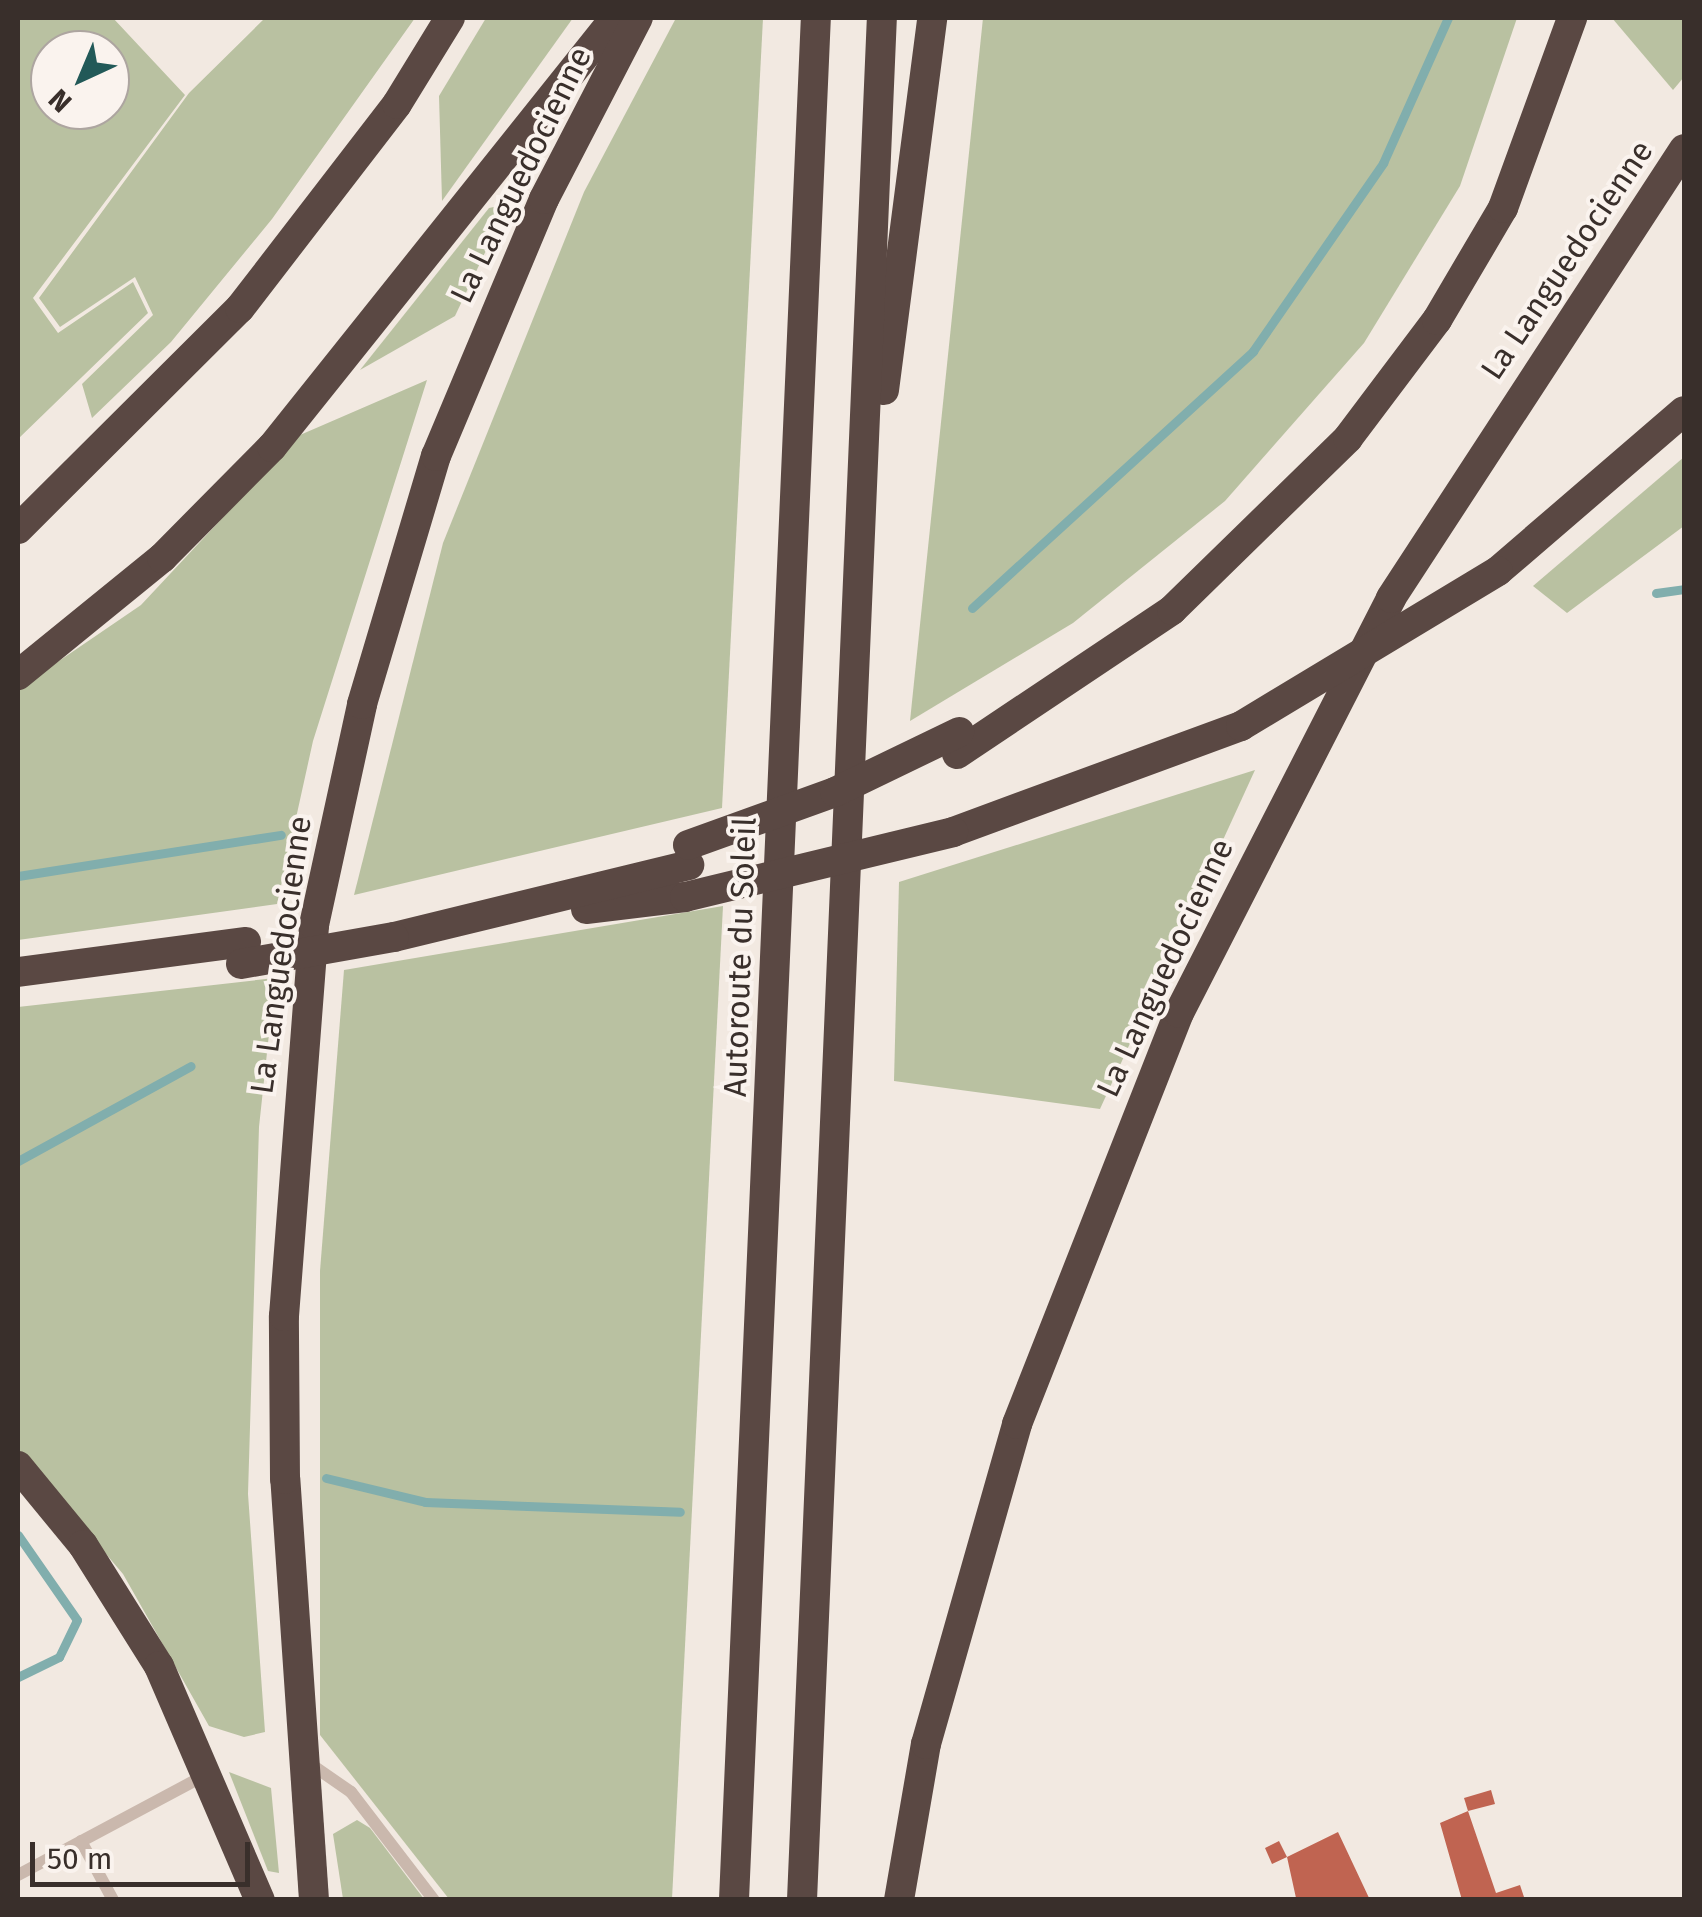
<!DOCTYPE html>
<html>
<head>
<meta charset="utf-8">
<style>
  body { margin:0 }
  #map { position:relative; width:1702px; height:1917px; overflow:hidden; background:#f2e9e1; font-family:"Fira Sans",sans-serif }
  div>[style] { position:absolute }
  .green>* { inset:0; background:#b9c1a1 }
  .stream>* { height:9px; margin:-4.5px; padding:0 4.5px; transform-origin:4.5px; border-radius:4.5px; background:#81aead }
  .building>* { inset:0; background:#c06451 }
  .service>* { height:12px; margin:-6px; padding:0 6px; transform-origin:6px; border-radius:6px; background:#cab8ad }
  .motorway>* { height:30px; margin:-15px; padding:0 15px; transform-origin:15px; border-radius:15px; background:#5a4843 }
  .motorway-bridge>* { height:30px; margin:-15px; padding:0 15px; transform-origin:15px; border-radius:15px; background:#5a4843 }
  span { translate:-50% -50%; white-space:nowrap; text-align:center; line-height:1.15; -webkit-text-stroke:8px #faf3ee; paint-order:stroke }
  .street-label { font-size:32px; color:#392f2b }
  .frame { position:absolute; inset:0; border:20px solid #392f2b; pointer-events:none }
  .north { position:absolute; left:30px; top:30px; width:100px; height:100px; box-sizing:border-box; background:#faf3ee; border:2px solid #ada5a0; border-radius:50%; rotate:224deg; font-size:28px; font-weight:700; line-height:40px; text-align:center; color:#392f2b }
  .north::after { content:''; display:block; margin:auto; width:35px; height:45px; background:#225958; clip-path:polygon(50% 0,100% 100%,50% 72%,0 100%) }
  .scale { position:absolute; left:30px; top:1842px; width:220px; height:45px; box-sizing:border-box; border:5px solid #392f2b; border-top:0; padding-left:12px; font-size:30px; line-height:35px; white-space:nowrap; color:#392f2b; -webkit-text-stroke:8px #faf3ee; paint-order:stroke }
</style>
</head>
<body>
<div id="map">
  <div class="green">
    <i style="clip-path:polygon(evenodd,18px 18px,113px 18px,185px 95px,33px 298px,58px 333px,133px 282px,148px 313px,18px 439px,18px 18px,50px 50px,110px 50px,110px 110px,50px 110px,50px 50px)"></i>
    <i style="clip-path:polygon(265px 18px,415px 18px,272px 219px,171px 342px,92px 418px,82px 384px,153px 315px,135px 277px,60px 327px,39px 298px,189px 93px)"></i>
    <i style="clip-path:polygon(486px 18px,573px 18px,442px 201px,439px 96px)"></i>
    <i style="clip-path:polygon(676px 18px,763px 18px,722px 808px,354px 895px,443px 543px,584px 192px)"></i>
    <i style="clip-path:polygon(983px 18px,1517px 18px,1460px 186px,1364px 343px,1225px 501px,1073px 623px,910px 721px)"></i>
    <i style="clip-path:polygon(1612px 18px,1684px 18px,1684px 77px,1673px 90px)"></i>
    <i style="clip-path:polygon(508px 204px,455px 316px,360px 370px,489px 208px)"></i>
    <i style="clip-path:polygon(427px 380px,313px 741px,277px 904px,18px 940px,18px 689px,141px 605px,300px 435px)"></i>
    <i style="clip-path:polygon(1684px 457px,1684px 526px,1567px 613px,1533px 586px)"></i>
    <i style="clip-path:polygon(1255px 770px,1100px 1109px,894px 1081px,899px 882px)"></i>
    <i style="clip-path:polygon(723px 906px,672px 1899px,449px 1899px,320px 1735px,320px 1271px,344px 970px)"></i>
    <i style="clip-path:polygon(275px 978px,259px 1127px,248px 1494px,265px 1732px,244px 1737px,209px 1726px,123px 1574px,18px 1450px,18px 1007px)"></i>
    <i style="clip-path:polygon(229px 1772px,271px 1788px,279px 1873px,268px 1871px)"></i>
    <i style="clip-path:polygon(357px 1820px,370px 1828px,424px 1899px,343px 1899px,333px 1834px)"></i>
  </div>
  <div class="stream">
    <i style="left:1656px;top:593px;width:28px;rotate:-8deg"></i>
    <i style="left:972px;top:608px;width:381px;rotate:-42.4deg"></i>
    <i style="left:1253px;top:351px;width:229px;rotate:-55.3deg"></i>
    <i style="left:1383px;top:163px;width:159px;rotate:-65.9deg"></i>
    <i style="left:18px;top:876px;width:266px;rotate:-8.9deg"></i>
    <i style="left:18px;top:1161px;width:197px;rotate:-28.8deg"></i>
    <i style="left:326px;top:1478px;width:102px;rotate:13.6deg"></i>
    <i style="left:425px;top:1502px;width:255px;rotate:2.2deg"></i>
    <i style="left:18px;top:1535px;width:103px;rotate:55.2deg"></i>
    <i style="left:77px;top:1620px;width:41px;rotate:115.9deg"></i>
    <i style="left:59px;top:1657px;width:46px;rotate:154deg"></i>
  </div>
  <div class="building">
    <i style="clip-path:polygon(1491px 1790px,1495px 1804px,1468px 1811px,1464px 1798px)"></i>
    <i style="clip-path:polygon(1468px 1811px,1496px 1893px,1520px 1885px,1525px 1900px,1462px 1900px,1440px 1823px)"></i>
    <i style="clip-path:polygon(1338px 1832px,1370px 1900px,1296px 1898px,1287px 1857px,1272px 1864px,1265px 1848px,1279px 1841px,1287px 1857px)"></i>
  </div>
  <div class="service">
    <i style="left:309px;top:1763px;width:51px;rotate:34.6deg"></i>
    <i style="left:351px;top:1792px;width:136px;rotate:52.5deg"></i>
    <i style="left:81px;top:1841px;width:67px;rotate:61.5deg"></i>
    <i style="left:18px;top:1875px;width:212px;rotate:-28.1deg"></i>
  </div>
  <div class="motorway">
    <i style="left:884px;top:390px;width:375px;rotate:-82.6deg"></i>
    <i style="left:18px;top:529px;width:313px;rotate:-44.9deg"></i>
    <i style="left:240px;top:308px;width:257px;rotate:-52.4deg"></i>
    <i style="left:397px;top:104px;width:101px;rotate:-58.4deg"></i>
    <i style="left:1498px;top:571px;width:245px;rotate:-40.7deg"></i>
    <i style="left:18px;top:675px;width:186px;rotate:-39.1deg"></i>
    <i style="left:162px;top:558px;width:156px;rotate:-45.3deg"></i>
    <i style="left:272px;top:447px;width:549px;rotate:-51.36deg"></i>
    <i style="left:957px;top:754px;width:259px;rotate:-33.8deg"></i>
    <i style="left:1172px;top:610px;width:246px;rotate:-44.3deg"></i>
    <i style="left:1348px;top:438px;width:148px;rotate:-53deg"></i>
    <i style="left:1437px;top:320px;width:130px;rotate:-59.5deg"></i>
    <i style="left:1503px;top:208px;width:202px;rotate:-70deg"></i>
    <i style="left:953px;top:832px;width:307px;rotate:-20.2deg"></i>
    <i style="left:586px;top:909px;width:100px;rotate:-6.9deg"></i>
    <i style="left:394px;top:937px;width:304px;rotate:-13.7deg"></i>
    <i style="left:18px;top:972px;width:230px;rotate:-7.5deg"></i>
    <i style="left:18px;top:1466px;width:102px;rotate:50.6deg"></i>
    <i style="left:83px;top:1545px;width:143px;rotate:57.9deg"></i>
    <i style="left:159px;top:1666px;width:255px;rotate:66.7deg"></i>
    <i style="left:314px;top:1900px;width:422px;rotate:-93.9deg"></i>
    <i style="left:285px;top:1479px;width:163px;rotate:-90.4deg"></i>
    <i style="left:284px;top:1316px;width:392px;rotate:-85.6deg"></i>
    <i style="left:314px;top:925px;width:226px;rotate:-77.7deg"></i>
    <i style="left:362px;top:704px;width:259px;rotate:-73.4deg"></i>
    <i style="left:436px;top:456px;width:279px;rotate:-67.2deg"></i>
    <i style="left:544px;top:199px;width:204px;rotate:-62.6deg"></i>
    <i style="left:734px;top:1900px;width:1884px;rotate:-87.51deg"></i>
    <i style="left:802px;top:1900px;width:1884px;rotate:-87.57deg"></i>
    <i style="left:899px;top:1900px;width:158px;rotate:-80.2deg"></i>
    <i style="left:926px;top:1744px;width:333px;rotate:-74.1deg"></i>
    <i style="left:1017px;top:1424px;width:442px;rotate:-68.5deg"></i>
    <i style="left:1179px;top:1013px;width:466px;rotate:-62.9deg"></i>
    <i style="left:1391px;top:598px;width:536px;rotate:-56.87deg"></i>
  </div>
  <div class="motorway-bridge">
    <i style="left:1241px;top:726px;width:300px;rotate:-31.1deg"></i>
    <i style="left:688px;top:845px;width:156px;rotate:-19.8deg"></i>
    <i style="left:835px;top:792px;width:138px;rotate:-25.8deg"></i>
    <i style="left:685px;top:897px;width:276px;rotate:-13.6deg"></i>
    <i style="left:241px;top:964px;width:155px;rotate:-10deg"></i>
  </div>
  <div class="street-label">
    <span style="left:521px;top:175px;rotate:-64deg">La Languedocienne</span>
    <span style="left:1567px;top:260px;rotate:-56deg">La Languedocienne</span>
    <span style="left:281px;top:955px;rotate:-82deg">La Languedocienne</span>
    <span style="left:740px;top:957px;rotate:-88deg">Autoroute du Soleil</span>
    <span style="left:1165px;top:968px;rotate:-65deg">La Languedocienne</span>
  </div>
  <div class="frame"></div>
  <div class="north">N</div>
  <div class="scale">50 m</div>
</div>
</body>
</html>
